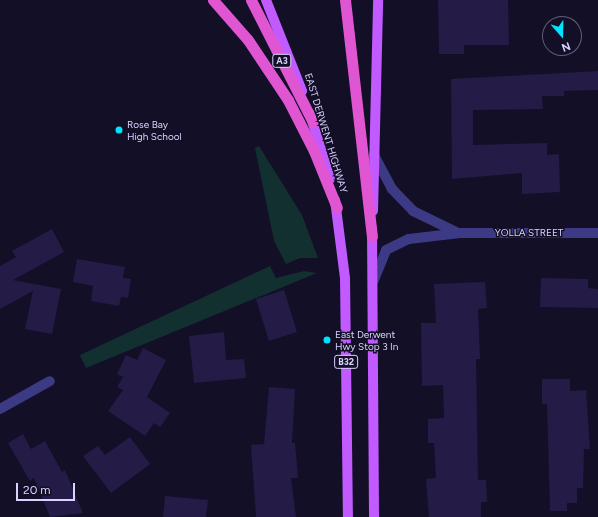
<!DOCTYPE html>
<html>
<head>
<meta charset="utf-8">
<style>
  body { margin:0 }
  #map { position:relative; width:598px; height:517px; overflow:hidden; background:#130f26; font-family:Figtree,sans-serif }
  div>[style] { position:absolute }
  .green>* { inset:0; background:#12302f }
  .building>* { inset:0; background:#241b47 }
  .minor>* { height:10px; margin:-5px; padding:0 5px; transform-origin:5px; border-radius:5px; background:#3d3a85 }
  .primary>* { height:10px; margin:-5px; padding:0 5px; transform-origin:5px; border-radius:5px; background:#c25bff }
  .trunk>* { height:11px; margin:-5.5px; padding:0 5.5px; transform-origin:5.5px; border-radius:5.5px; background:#e055d1 }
  .dots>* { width:11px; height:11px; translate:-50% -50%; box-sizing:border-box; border:2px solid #130f26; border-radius:50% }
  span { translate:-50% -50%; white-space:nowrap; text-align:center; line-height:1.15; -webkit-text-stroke:3px #130f26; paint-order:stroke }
  .shield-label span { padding:1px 3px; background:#130f26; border:1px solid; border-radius:3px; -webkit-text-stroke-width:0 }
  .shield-label { font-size:9px; color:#d9d4ff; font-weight:700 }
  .poi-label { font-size:10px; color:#d9d4ff }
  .left { translate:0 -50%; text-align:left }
  .street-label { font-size:10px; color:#d9d4ff }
  .north { position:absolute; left:542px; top:16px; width:40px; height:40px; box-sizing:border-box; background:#130f26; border:1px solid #625e7d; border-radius:50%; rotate:160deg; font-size:11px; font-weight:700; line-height:16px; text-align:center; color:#d9d4ff }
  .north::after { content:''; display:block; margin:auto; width:14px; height:18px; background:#00e5ff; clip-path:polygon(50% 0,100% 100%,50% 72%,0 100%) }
  .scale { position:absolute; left:16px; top:483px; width:59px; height:18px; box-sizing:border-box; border:2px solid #d9d4ff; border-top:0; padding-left:5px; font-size:12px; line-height:14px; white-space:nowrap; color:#d9d4ff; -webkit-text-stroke:3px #130f26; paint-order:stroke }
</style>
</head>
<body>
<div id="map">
  <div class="green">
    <i style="clip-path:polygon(259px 146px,302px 215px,318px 258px,300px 258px,286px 264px,274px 241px,255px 148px)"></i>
    <i style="clip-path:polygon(270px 266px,276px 278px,304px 271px,317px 273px,86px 368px,80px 355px)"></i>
  </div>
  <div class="building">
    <i style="clip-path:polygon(438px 0,508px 0,509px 45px,464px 45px,464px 54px,439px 54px)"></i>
    <i style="clip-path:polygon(598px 71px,598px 90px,564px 91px,564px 96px,542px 96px,543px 109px,473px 110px,473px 145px,547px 143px,547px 155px,559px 154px,560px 192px,522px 194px,522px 173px,452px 179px,451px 79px)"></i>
    <i style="clip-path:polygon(52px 229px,64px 252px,13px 280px,61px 289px,52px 334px,25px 329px,33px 291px,0 309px,0 266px,16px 257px,12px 251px)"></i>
    <i style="clip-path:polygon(77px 259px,125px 267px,123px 278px,131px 279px,128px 298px,121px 297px,119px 306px,91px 301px,93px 286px,73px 282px)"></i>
    <i style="clip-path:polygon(541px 278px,588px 279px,588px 288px,598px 289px,598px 308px,540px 307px)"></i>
    <i style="clip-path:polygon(485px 282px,487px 308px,478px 309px,480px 359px,476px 359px,478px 480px,486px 480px,487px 502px,481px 502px,481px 517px,429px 517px,426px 479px,436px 478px,434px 443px,428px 443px,428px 419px,444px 418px,443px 385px,422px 386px,421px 323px,436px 323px,434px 284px)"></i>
    <i style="clip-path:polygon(284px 290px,297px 332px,269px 341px,256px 299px)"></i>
    <i style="clip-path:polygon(224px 332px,226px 360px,244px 359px,246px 378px,194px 383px,189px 336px)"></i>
    <i style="clip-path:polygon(143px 348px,166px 360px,147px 397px,170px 413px,160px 427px,154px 423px,145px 436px,108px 411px,123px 390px,117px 387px,123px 377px,117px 374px,126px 355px,137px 360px)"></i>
    <i style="clip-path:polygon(542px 379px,570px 379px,570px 391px,586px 390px,590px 449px,584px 449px,583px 488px,577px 488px,577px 503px,567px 503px,567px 511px,550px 511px,547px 404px,542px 404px)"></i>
    <i style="clip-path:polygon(269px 387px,295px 389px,292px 443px,295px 443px,298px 478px,291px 478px,296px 517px,256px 517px,251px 445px,264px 444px)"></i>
    <i style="clip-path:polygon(23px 434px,31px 449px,45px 441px,62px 472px,65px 470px,83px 513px,50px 517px,34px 478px,30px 481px,8px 443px)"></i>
    <i style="clip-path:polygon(130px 437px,150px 464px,111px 493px,83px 456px,98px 446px,105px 455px)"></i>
    <i style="clip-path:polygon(165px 496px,208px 500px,206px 517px,163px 517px)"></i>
  </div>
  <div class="minor">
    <i style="left:374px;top:155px;width:38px;rotate:62deg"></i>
    <i style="left:392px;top:189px;width:30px;rotate:46deg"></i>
    <i style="left:413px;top:211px;width:48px;rotate:26deg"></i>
    <i style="left:374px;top:280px;width:32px;rotate:-68deg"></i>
    <i style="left:386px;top:250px;width:25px;rotate:-26deg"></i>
    <i style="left:409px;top:239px;width:51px;rotate:-6.7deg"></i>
    <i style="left:460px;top:233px;width:138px"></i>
    <i style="left:0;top:409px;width:57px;rotate:-29.2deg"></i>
  </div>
  <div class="primary">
    <i style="left:266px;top:0;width:98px;rotate:68.4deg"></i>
    <i style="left:310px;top:114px;width:68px;rotate:72.9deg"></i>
    <i style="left:335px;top:200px;width:79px;rotate:82.7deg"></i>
    <i style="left:345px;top:278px;width:239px;rotate:89.3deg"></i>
    <i style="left:373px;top:211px;width:211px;rotate:-88.6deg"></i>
    <i style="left:372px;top:229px;width:288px;rotate:89.6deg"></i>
  </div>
  <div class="trunk">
    <i style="left:213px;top:0;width:53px;rotate:48.8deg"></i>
    <i style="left:248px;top:40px;width:72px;rotate:56.3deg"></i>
    <i style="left:288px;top:100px;width:57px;rotate:63deg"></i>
    <i style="left:314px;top:151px;width:61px;rotate:68deg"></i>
    <i style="left:251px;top:0;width:137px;rotate:63.1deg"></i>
    <i style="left:345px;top:0;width:238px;rotate:83.5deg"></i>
  </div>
  <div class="dots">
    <i style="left:119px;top:130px;background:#00e5ff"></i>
    <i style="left:327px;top:340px;background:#00e5ff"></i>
  </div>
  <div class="shield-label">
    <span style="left:282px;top:61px">A3</span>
    <span style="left:346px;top:362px">B32</span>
  </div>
  <div class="poi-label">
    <span class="left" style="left:127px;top:130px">Rose Bay<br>High School</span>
    <span class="left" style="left:335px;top:340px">East Derwent<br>Hwy Stop 3 In</span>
  </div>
  <div class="street-label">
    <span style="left:326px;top:133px;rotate:73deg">EAST DERWENT HIGHWAY</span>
    <span style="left:529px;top:233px">YOLLA STREET</span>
  </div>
  <div class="north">N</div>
  <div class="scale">20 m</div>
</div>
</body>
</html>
